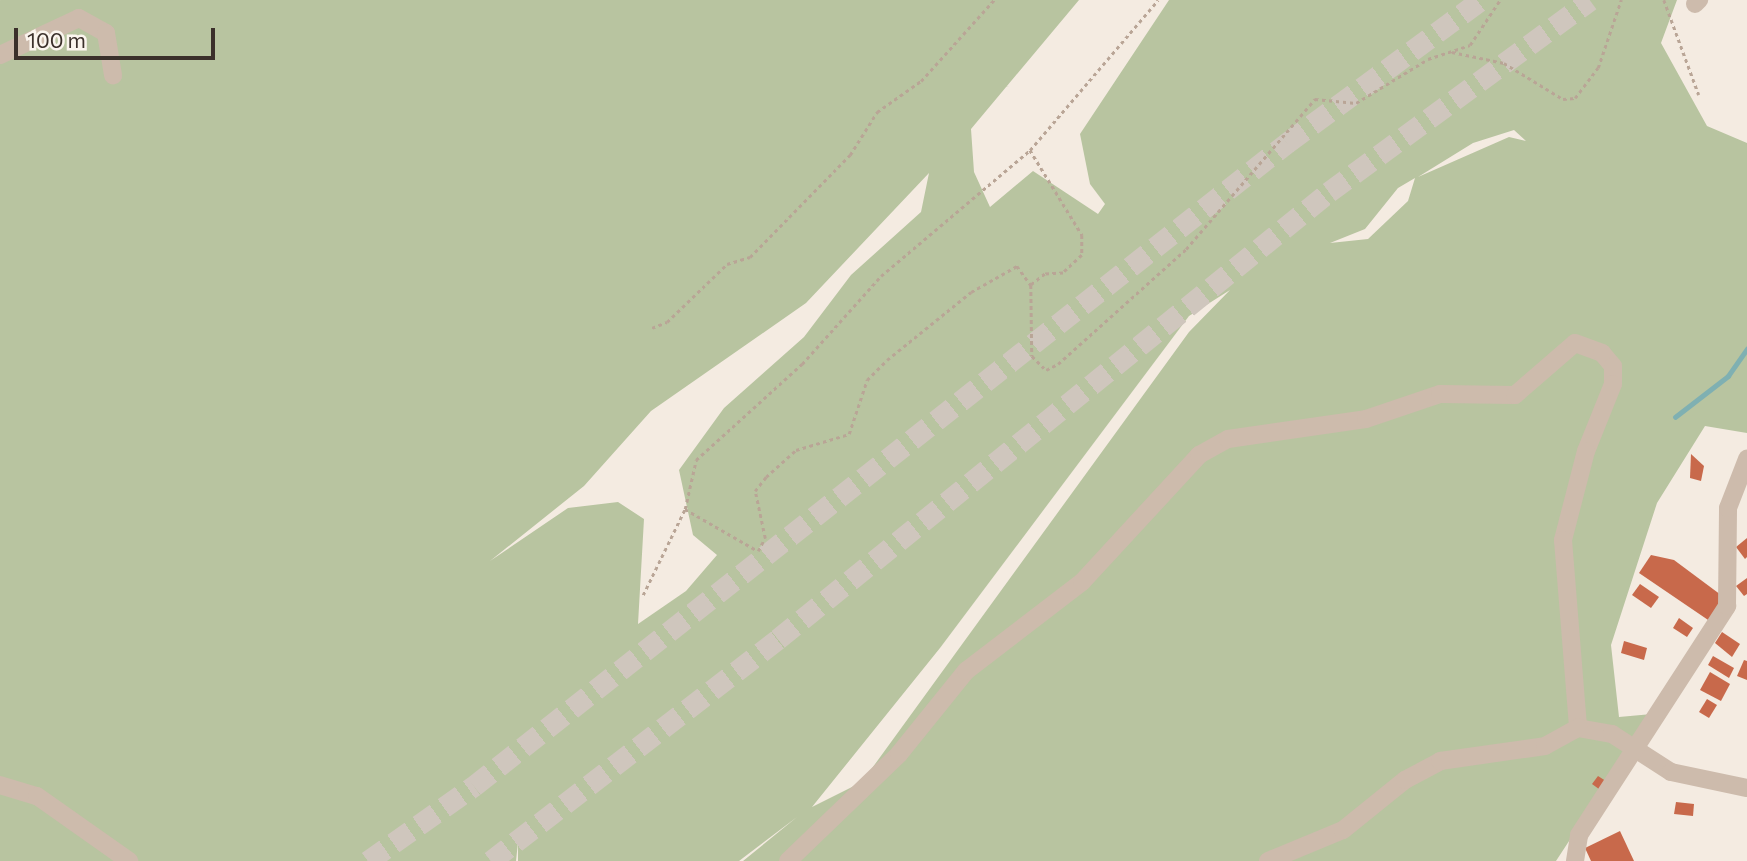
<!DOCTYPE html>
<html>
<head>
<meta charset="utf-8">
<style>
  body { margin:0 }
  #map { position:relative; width:1747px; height:861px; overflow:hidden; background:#f4ebe1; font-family:Commissioner,sans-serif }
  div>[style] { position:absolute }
  .green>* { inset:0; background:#b8c4a0 }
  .stream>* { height:4.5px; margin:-2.25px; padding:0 2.25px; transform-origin:2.25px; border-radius:2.25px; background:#7fb0b2 }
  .building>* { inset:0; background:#c8694b }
  .highway-tunnel>* { height:21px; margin-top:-10.5px; transform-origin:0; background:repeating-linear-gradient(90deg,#cfc6bd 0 21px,transparent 0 31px) }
  .path>* { height:2.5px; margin-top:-1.25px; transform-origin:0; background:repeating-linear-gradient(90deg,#b9a596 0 3.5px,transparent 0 7px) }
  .minor>* { height:18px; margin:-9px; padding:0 9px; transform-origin:9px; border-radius:9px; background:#cdbbac }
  span { translate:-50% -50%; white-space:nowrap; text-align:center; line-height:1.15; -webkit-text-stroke:5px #fbf5ee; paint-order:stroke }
  .scale { position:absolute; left:14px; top:28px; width:201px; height:32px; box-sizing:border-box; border:4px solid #3b302b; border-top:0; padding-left:9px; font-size:21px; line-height:24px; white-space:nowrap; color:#3b302b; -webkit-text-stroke:5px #fbf5ee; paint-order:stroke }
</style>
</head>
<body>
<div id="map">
  <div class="green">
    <i style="clip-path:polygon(evenodd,0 0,1079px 0,971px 129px,974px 172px,990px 207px,1033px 171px,1098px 214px,1105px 204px,1090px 184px,1080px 134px,1169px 0,1677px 0,1661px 43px,1707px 126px,1747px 143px,1747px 433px,1705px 426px,1657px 503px,1611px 645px,1619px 717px,1652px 714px,1556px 861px,743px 861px,797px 817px,739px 861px,518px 861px,518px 842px,516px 861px,0 861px,0 0,1514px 130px,1526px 141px,1509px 137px,1418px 177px,1473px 143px,1514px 130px,0 0,929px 173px,921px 212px,851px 275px,804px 337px,724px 408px,679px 470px,693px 535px,717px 555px,686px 591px,638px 624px,644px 519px,618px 502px,568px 508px,490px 561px,584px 486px,651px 411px,806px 303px,929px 173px,0 0,1415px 178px,1408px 201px,1368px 239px,1330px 243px,1365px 229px,1398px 188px,1415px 178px,0 0,1230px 290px,1189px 332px,862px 782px,812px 807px,940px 648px,1189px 316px,1230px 290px)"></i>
  </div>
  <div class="stream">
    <i style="left:1675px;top:417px;width:67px;rotate:-37.7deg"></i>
    <i style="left:1728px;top:376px;width:33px;rotate:-55deg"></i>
  </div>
  <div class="building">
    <i style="clip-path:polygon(1691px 454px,1704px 466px,1701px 481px,1690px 478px)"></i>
    <i style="clip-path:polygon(1747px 538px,1747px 557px,1745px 559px,1736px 547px)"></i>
    <i style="clip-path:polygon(1651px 555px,1674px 560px,1721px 595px,1714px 624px,1639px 573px)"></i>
    <i style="clip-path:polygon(1747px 578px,1747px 594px,1744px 596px,1736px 586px)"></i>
    <i style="clip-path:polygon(1640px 584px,1659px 597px,1651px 608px,1632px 595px)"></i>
    <i style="clip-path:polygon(1679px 618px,1693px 628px,1687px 637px,1673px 628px)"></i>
    <i style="clip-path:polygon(1722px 632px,1740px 644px,1732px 657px,1715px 643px)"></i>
    <i style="clip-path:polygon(1624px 641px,1647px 648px,1644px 660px,1621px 653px)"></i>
    <i style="clip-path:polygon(1713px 656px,1734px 668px,1729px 678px,1708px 665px)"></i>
    <i style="clip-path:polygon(1744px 660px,1747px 661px,1747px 680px,1737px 676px)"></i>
    <i style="clip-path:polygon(1710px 672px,1730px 684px,1721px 701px,1700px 690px)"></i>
    <i style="clip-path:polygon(1707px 699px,1717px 705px,1709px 718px,1699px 712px)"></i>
    <i style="clip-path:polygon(1598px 776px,1609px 783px,1603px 792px,1592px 784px)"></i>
    <i style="clip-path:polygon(1676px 802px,1694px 804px,1693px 816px,1674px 814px)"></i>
    <i style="clip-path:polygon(1620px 831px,1634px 861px,1591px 861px,1585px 848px)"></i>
  </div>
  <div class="highway-tunnel">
    <i style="left:368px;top:861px;width:130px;rotate:-35.3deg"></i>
    <i style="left:474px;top:786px;width:1037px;rotate:-38.34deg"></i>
    <i style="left:1287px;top:143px;width:241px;rotate:-36.4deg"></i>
    <i style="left:491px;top:861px;width:363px;rotate:-37.7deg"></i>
    <i style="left:778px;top:639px;width:710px;rotate:-39.05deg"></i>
    <i style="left:1329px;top:192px;width:324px;rotate:-36.3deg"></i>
  </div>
  <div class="path">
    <i style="left:1664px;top:0;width:101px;rotate:69.8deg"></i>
    <i style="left:1452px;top:52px;width:53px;rotate:11.9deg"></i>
    <i style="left:1504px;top:63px;width:69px;rotate:31.4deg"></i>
    <i style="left:1563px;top:99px;width:12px;rotate:-5deg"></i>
    <i style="left:1575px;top:98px;width:38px;rotate:-53deg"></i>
    <i style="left:1598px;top:68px;width:72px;rotate:-71.3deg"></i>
    <i style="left:1030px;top:150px;width:100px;rotate:58.5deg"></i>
    <i style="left:1082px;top:235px;width:20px;rotate:90deg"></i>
    <i style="left:1082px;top:255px;width:26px;rotate:137deg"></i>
    <i style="left:1063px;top:273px;width:18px;rotate:177deg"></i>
    <i style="left:1045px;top:274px;width:18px;rotate:142deg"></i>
    <i style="left:652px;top:328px;width:16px;rotate:-22deg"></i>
    <i style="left:667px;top:322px;width:83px;rotate:-44deg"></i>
    <i style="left:727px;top:264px;width:24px;rotate:-17deg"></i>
    <i style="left:750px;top:257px;width:143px;rotate:-45.6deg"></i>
    <i style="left:850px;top:155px;width:51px;rotate:-57.9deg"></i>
    <i style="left:877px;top:112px;width:54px;rotate:-35.2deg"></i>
    <i style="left:921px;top:81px;width:109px;rotate:-48deg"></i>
    <i style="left:685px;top:509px;width:84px;rotate:29.9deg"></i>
    <i style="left:758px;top:551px;width:15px;rotate:-62deg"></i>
    <i style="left:765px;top:538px;width:48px;rotate:-102deg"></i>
    <i style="left:755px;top:491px;width:18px;rotate:-52deg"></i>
    <i style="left:766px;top:477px;width:40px;rotate:-42deg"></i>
    <i style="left:796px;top:450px;width:55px;rotate:-16.8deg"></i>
    <i style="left:849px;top:434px;width:57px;rotate:-71.6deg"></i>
    <i style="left:867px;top:380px;width:28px;rotate:-45deg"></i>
    <i style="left:887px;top:360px;width:108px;rotate:-39deg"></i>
    <i style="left:971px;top:292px;width:53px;rotate:-29.5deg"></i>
    <i style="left:1017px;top:266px;width:24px;rotate:54deg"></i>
    <i style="left:1031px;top:285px;width:71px;rotate:89.2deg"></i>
    <i style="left:1032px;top:356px;width:20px;rotate:45deg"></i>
    <i style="left:1046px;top:370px;width:13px;rotate:-27deg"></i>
    <i style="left:1058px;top:364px;width:172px;rotate:-41.9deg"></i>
    <i style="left:1186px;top:249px;width:198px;rotate:-49.3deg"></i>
    <i style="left:1315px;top:99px;width:41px;rotate:5.6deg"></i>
    <i style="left:1356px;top:103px;width:84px;rotate:-31.4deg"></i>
    <i style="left:1428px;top:59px;width:44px;rotate:-18.4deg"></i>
    <i style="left:1470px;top:45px;width:54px;rotate:-56.3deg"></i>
    <i style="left:643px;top:595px;width:96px;rotate:-64deg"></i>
    <i style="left:685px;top:509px;width:50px;rotate:-77.3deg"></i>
    <i style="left:696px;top:460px;width:143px;rotate:-42.2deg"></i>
    <i style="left:802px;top:364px;width:118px;rotate:-48.1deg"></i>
    <i style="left:881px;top:276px;width:195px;rotate:-40.2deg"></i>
    <i style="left:1030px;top:150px;width:197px;rotate:-49.5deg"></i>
  </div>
  <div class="minor">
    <i style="left:1695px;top:4px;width:6px;rotate:-45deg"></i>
    <i style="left:0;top:55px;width:87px;rotate:-25.1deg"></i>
    <i style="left:79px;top:18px;width:31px;rotate:29deg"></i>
    <i style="left:106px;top:33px;width:43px;rotate:80.5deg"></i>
    <i style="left:0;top:785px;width:39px;rotate:17deg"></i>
    <i style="left:37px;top:796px;width:113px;rotate:35.2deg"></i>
    <i style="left:788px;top:861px;width:154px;rotate:-43.9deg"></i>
    <i style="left:899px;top:754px;width:107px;rotate:-51.1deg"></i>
    <i style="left:966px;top:671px;width:146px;rotate:-37.5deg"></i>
    <i style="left:1082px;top:582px;width:173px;rotate:-47.3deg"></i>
    <i style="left:1199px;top:455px;width:33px;rotate:-29deg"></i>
    <i style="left:1228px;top:439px;width:139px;rotate:-8.2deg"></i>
    <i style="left:1366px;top:419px;width:78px;rotate:-18.7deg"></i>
    <i style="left:1440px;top:394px;width:75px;rotate:0.8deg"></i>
    <i style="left:1515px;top:395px;width:79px;rotate:-40.9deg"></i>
    <i style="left:1575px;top:343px;width:29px;rotate:20deg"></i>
    <i style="left:1602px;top:353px;width:17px;rotate:50deg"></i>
    <i style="left:1613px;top:366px;width:18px;rotate:90deg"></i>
    <i style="left:1613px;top:384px;width:72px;rotate:111.9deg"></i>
    <i style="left:1586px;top:451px;width:92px;rotate:104.5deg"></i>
    <i style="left:1563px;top:540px;width:189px;rotate:85.4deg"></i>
    <i style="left:1578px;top:728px;width:35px;rotate:10deg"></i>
    <i style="left:1612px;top:734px;width:70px;rotate:32.8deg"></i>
    <i style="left:1671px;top:772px;width:78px;rotate:11.9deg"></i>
    <i style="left:1268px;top:861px;width:81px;rotate:-22.5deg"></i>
    <i style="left:1343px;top:830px;width:80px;rotate:-38.9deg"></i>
    <i style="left:1405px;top:780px;width:40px;rotate:-28deg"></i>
    <i style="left:1440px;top:761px;width:106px;rotate:-8.1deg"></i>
    <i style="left:1545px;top:746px;width:38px;rotate:-29deg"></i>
    <i style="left:1575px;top:861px;width:26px;rotate:-81deg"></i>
    <i style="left:1579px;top:835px;width:273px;rotate:-57.1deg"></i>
    <i style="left:1727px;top:606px;width:98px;rotate:-89.4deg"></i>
    <i style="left:1728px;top:508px;width:53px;rotate:-68.8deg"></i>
  </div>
  <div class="scale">100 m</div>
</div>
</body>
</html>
